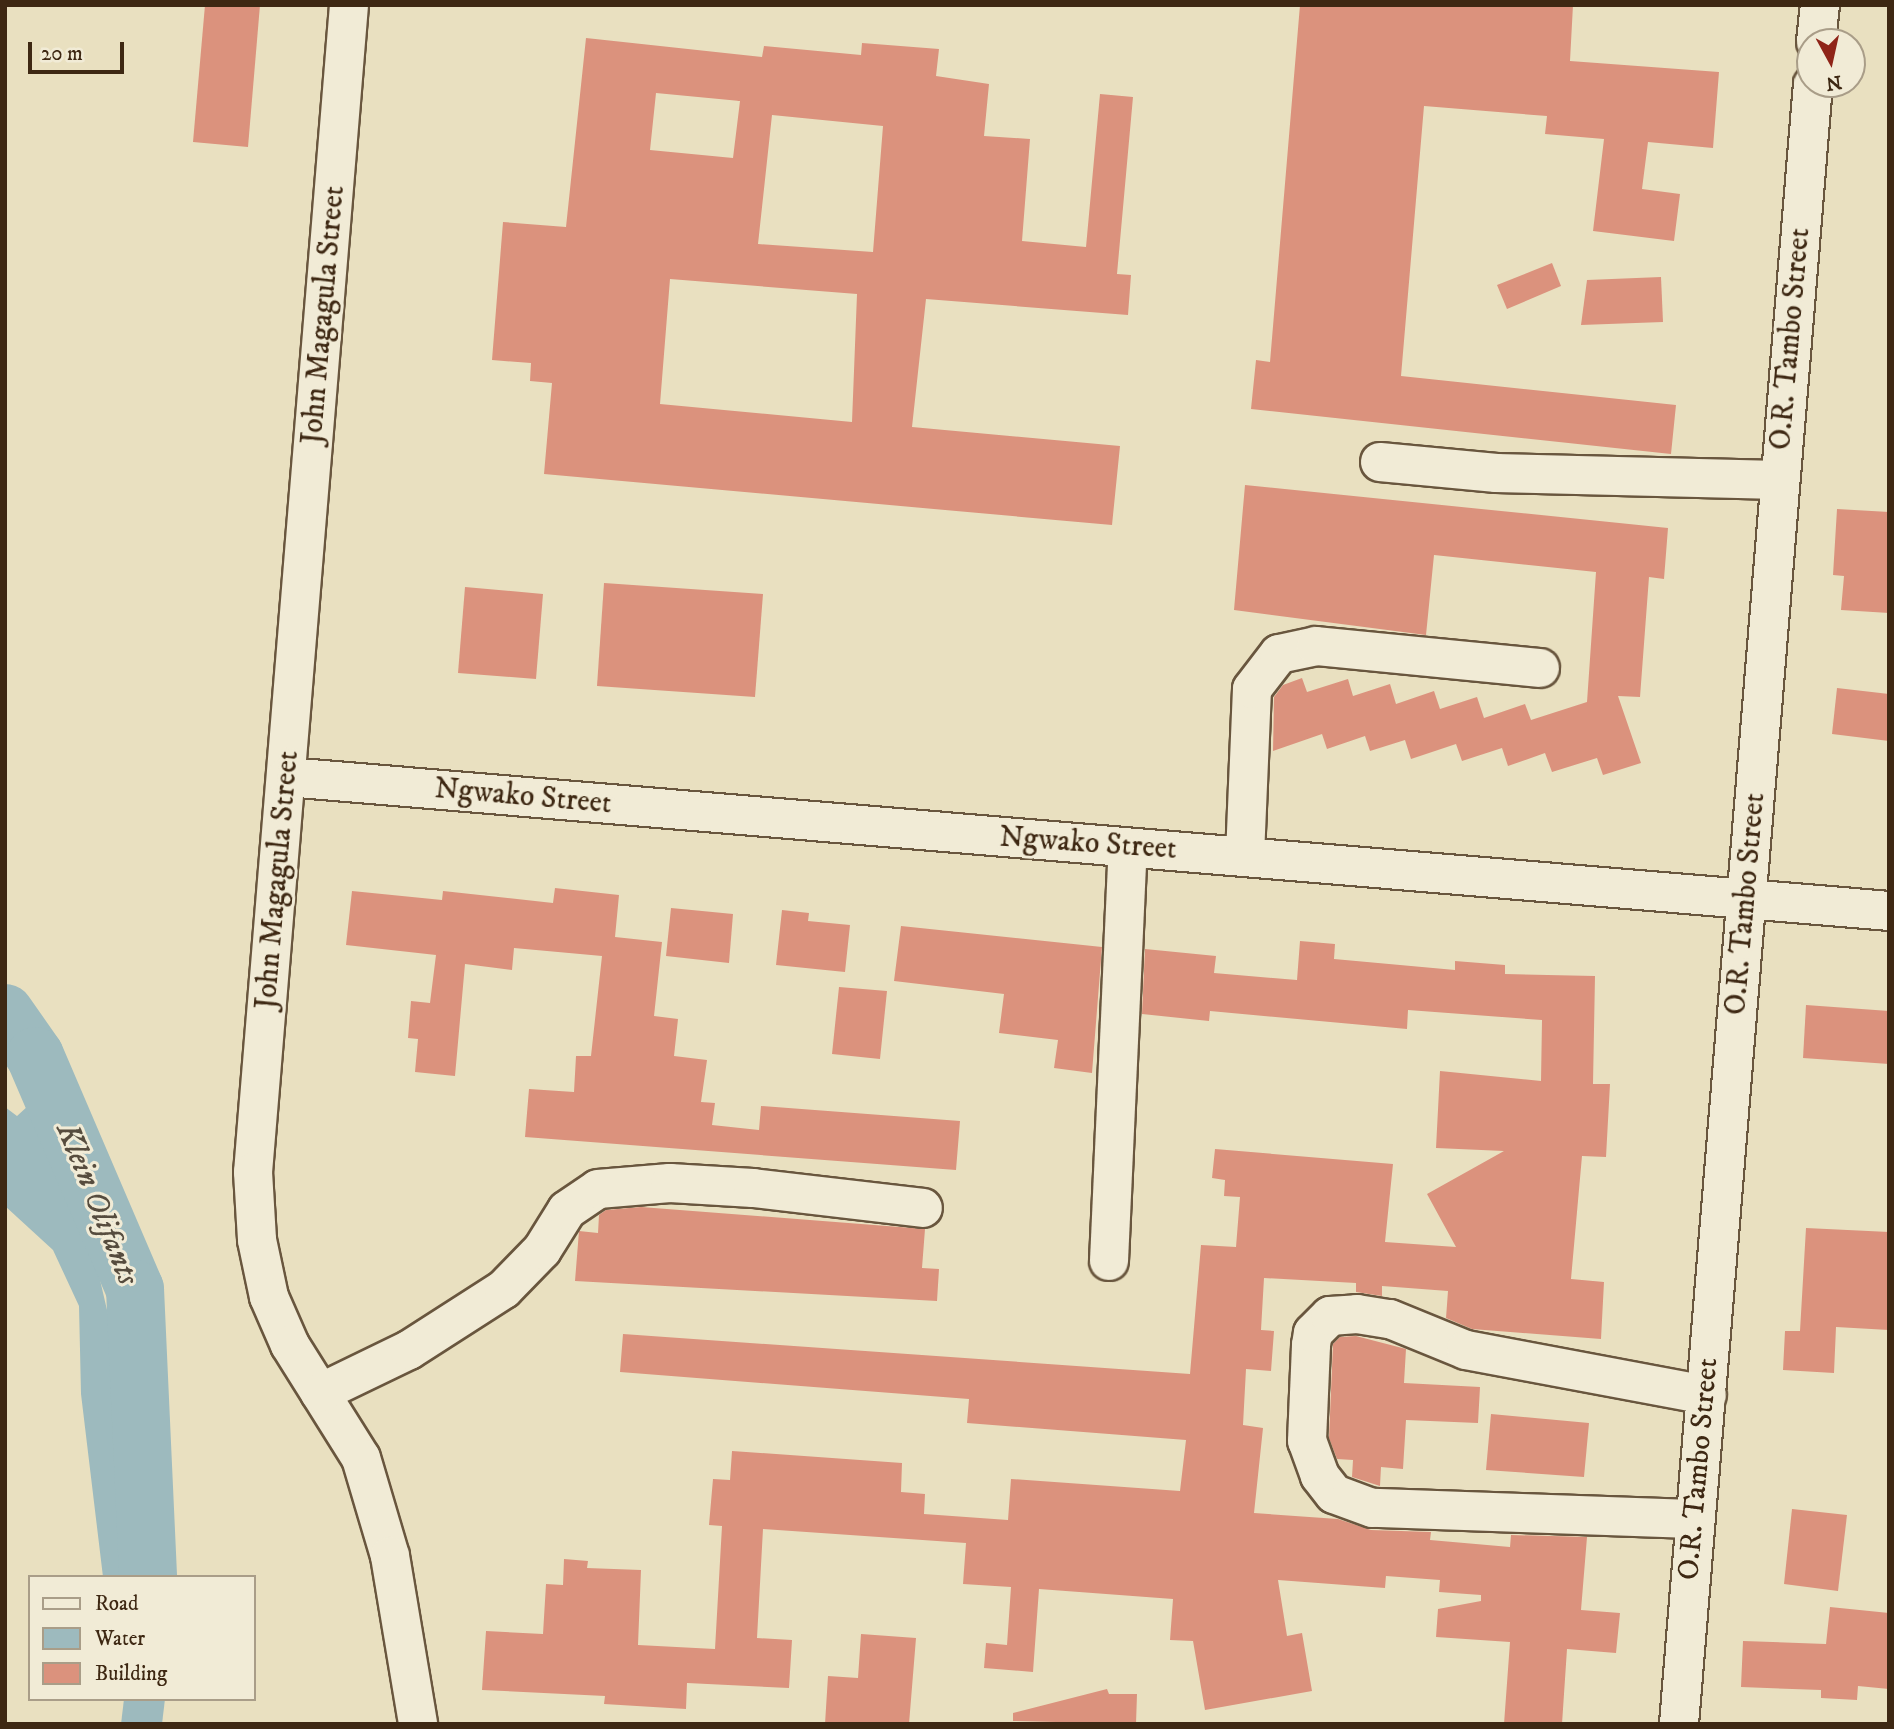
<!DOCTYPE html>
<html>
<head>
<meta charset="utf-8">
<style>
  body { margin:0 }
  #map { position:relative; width:1894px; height:1729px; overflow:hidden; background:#e9e0c0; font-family:"IM FELL DW Pica",serif }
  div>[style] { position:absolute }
  .water>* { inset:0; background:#9dbabe }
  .river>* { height:58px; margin:-29px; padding:0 29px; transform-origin:29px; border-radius:29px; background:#9dbabe }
  .building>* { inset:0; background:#db927d }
  .roads { filter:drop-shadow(2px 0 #69563e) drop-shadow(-2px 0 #69563e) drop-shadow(0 2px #69563e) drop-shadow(0 -2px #69563e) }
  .minor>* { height:38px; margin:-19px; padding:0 19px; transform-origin:19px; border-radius:19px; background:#f1ebd6 }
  span { translate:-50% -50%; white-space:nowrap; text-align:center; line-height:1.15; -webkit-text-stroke:6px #f1ebd6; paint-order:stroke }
  .street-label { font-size:30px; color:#3e2813 }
  .water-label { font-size:32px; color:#564c3e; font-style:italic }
  .frame { position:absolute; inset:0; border:7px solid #3e2813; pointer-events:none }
  .legend { position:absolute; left:28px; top:1575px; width:228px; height:126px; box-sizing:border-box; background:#f1ebd6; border:2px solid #a99d88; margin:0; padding:9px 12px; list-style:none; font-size:21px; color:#3e2813 }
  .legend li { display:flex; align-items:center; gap:14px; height:35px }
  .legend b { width:35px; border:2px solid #a99d88 }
  .north { position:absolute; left:1796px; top:28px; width:70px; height:70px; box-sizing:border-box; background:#f1ebd6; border:2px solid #a99d88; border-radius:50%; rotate:172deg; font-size:19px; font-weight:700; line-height:28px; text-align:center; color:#3e2813 }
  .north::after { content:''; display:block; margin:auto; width:24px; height:32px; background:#8f2418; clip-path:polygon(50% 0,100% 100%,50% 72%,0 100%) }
  .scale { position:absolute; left:28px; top:42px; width:96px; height:32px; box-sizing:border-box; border:4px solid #3e2813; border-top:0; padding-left:9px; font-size:21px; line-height:24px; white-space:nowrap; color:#3e2813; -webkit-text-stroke:5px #f1ebd6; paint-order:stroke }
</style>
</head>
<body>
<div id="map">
  <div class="water">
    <i style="clip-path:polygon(5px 986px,22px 1019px,12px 1042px,5px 1042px)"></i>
    <i style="clip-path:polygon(40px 1095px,46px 1106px,70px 1116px,96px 1165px,102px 1197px,91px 1241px,120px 1366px,116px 1439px,125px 1519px,138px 1564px,148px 1577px,103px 1577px,81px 1394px,79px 1306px,53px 1250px,5px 1206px,5px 1107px,17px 1116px)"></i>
    <i style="clip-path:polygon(124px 1699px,165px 1699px,162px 1724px,121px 1724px)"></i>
  </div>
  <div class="river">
    <i style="left:5px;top:1013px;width:52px;rotate:55.1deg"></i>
    <i style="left:35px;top:1056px;width:254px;rotate:66.8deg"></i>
    <i style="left:135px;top:1289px;width:288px;rotate:87.4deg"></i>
  </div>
  <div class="building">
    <i style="clip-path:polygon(205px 5px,260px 5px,248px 147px,193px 142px)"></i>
    <i style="clip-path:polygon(1300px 5px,1573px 5px,1570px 61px,1719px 72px,1713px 148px,1648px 142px,1642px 189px,1680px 194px,1674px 241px,1593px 231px,1604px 139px,1545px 134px,1547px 116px,1424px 106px,1401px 376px,1676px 405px,1671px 454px,1251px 409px,1256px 360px,1270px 362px)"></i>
    <i style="clip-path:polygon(evenodd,586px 38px,762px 57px,764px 46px,861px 55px,862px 43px,939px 49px,936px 76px,989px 84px,984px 136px,1030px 139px,1022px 241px,1086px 247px,1100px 94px,1133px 97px,1117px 274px,1131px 275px,1128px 315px,926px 299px,912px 427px,1120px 446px,1112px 525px,544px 474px,552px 383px,530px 381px,531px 363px,492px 360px,503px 222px,566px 227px,586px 38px,656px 93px,740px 101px,733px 158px,650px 150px,656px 93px,586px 38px,772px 115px,883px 126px,873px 252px,758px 244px,772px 115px,586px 38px,670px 279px,857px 294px,852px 422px,660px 404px,670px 279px)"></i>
    <i style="clip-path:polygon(1552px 263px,1561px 286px,1507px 309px,1497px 285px)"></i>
    <i style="clip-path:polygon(1661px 277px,1663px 322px,1581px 325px,1587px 280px)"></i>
    <i style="clip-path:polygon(1245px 485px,1668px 528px,1664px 579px,1649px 577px,1640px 697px,1618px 696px,1641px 763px,1603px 775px,1597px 758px,1552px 772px,1545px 753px,1508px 766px,1502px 748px,1462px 761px,1456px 744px,1411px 759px,1405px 740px,1370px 751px,1365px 736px,1327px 749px,1322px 734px,1273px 751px,1274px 697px,1283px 685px,1302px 678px,1307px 692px,1348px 679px,1353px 696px,1390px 684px,1396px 704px,1434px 691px,1440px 709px,1477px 697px,1484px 718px,1525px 704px,1531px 720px,1587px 702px,1596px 572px,1434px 555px,1426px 635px,1234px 610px)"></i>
    <i style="clip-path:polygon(1837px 509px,1889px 512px,1889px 613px,1841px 610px,1844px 576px,1833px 575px)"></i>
    <i style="clip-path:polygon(604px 583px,763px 594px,755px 697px,597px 686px)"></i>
    <i style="clip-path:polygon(465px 587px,543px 594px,536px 679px,458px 673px)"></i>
    <i style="clip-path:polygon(1837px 688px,1889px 694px,1889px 741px,1832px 734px)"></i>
    <i style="clip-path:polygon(555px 888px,619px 895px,615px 937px,662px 942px,654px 1016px,678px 1019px,674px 1056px,707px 1060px,701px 1102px,715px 1103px,712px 1125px,759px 1130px,761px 1106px,960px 1121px,956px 1170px,525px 1137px,529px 1089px,574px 1092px,576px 1056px,591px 1056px,602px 956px,514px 948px,512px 970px,465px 964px,455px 1076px,415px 1072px,418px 1039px,408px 1038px,411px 1001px,430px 1003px,436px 955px,346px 945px,352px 891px,442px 900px,443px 891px,553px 903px)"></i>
    <i style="clip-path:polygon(671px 908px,733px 914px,729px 963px,666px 956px)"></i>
    <i style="clip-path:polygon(782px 910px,809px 913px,808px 921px,850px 925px,845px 972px,776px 965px)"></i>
    <i style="clip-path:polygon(901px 926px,1102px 947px,1092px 1073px,1054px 1068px,1058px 1040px,999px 1033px,1004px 994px,894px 981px)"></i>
    <i style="clip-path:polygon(1300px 941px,1335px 944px,1334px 959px,1455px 970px,1455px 961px,1505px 965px,1505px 974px,1595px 976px,1593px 1084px,1610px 1084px,1606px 1157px,1582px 1156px,1571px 1279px,1604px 1282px,1601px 1339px,1472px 1329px,1446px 1318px,1448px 1291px,1382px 1286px,1382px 1296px,1356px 1292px,1356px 1283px,1264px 1278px,1261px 1330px,1274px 1331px,1271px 1371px,1246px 1369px,1243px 1425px,1263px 1428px,1254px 1513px,1338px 1519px,1371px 1530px,1431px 1532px,1430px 1540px,1510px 1547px,1511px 1535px,1587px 1537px,1581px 1610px,1620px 1613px,1616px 1653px,1567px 1649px,1562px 1724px,1504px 1724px,1510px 1642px,1436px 1637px,1438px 1609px,1481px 1601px,1481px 1595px,1439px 1592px,1440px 1580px,1386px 1576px,1385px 1588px,1278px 1580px,1287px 1636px,1302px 1633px,1312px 1691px,1205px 1710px,1193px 1641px,1170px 1640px,1173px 1599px,1039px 1589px,1033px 1672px,984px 1668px,986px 1643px,1007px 1645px,1011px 1587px,963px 1584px,966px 1543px,763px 1529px,757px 1638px,792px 1640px,789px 1688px,687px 1683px,686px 1709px,604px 1704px,605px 1696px,482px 1690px,486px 1631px,543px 1634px,546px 1584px,563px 1585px,564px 1559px,588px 1561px,587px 1568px,641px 1570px,638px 1645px,715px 1649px,722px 1526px,709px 1525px,713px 1479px,730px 1480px,732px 1451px,902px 1463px,901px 1492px,925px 1494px,924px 1514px,1008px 1520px,1011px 1479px,1180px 1491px,1186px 1440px,967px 1423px,969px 1399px,620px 1372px,623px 1334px,1190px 1374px,1201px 1245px,1236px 1247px,1240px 1197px,1224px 1196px,1225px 1180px,1212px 1178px,1215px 1149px,1393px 1164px,1385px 1242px,1456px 1247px,1427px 1194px,1504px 1151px,1436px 1148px,1440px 1071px,1541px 1081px,1542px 1020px,1408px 1010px,1407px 1029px,1210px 1011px,1209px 1021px,1142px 1014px,1145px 949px,1216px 956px,1214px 973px,1297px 980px)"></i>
    <i style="clip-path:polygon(839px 987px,887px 991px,880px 1059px,832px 1054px)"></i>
    <i style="clip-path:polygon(1806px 1005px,1889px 1011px,1889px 1064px,1803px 1058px)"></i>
    <i style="clip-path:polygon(641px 1207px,925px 1229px,922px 1268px,939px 1269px,937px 1301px,575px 1281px,579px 1231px,598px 1233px,599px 1215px,606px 1210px)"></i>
    <i style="clip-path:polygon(1806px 1228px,1889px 1232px,1889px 1330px,1836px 1327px,1834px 1373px,1783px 1370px,1785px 1331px,1800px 1331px)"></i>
    <i style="clip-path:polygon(1356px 1336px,1406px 1349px,1404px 1383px,1480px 1387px,1478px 1423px,1406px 1420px,1403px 1469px,1381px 1467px,1380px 1486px,1352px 1477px,1353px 1460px,1337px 1459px,1329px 1438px,1333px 1344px,1340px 1337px)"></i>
    <i style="clip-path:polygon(1491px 1414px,1589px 1423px,1584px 1477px,1486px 1470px)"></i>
    <i style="clip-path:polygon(1792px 1509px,1847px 1515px,1838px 1591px,1784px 1584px)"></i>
    <i style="clip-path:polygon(1830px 1607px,1889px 1613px,1889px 1689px,1858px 1686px,1857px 1700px,1821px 1698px,1821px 1690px,1741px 1687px,1743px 1641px,1826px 1644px)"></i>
    <i style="clip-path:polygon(861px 1634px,916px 1638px,909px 1724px,825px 1724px,828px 1676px,858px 1678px)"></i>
    <i style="clip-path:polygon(1107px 1689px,1109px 1694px,1137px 1694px,1136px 1724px,1013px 1721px,1013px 1713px)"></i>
  </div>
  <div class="roads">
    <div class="minor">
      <i style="left:349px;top:5px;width:1171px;rotate:94.7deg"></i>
      <i style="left:253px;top:1172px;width:68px;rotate:86.6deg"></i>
      <i style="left:257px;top:1240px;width:58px;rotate:78.1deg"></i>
      <i style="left:269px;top:1297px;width:52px;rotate:66.4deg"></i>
      <i style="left:290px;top:1345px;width:133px;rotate:57.9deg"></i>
      <i style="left:361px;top:1458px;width:102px;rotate:73.5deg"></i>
      <i style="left:390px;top:1556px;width:170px;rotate:80.5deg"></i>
      <i style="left:1816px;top:42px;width:37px;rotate:-84deg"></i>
      <i style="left:1380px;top:462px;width:117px;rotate:5.4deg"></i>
      <i style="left:1496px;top:473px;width:283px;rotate:1.4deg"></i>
      <i style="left:287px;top:777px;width:1608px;rotate:4.78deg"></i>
      <i style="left:1245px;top:856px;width:167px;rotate:-87.6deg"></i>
      <i style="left:1252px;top:689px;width:44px;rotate:-52.4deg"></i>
      <i style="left:1279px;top:654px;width:38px;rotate:-12deg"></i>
      <i style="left:1316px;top:646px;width:225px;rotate:5.6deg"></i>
      <i style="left:1109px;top:1261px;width:413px;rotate:-87.4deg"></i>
      <i style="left:320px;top:1393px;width:99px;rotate:-25.8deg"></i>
      <i style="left:409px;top:1350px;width:113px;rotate:-32.7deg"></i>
      <i style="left:504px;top:1289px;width:54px;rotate:-45.7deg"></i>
      <i style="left:542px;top:1250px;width:47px;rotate:-58deg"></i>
      <i style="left:567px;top:1210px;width:37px;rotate:-34deg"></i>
      <i style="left:598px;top:1189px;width:72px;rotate:-4.8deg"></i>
      <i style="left:670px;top:1183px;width:83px;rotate:3.4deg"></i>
      <i style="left:753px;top:1188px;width:171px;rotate:6.7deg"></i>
      <i style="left:1692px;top:1519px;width:320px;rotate:-178deg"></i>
      <i style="left:1372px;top:1508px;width:40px;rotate:-159.8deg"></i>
      <i style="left:1334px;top:1494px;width:23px;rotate:-128deg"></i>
      <i style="left:1320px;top:1476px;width:37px;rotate:-110deg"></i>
      <i style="left:1307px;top:1441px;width:96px;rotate:-87.6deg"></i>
      <i style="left:1311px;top:1345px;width:12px;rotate:-81deg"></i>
      <i style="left:1313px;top:1333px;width:24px;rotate:-45deg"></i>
      <i style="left:1330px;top:1316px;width:27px;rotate:-4deg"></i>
      <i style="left:1357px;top:1314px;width:33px;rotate:9deg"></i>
      <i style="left:1390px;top:1319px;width:82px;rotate:22.2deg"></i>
      <i style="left:1466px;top:1350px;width:245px;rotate:10.6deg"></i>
      <i style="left:1679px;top:1724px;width:1645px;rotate:-85.33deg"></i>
    </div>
  </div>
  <div class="street-label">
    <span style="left:324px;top:315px;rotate:-85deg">John Magagula Street</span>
    <span style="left:1791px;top:339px;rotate:-85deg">O.R. Tambo Street</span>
    <span style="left:523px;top:797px;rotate:5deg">Ngwako Street</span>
    <span style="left:1088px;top:844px;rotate:4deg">Ngwako Street</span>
    <span style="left:278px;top:880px;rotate:-85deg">John Magagula Street</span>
    <span style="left:1746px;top:904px;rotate:-85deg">O.R. Tambo Street</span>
    <span style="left:1699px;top:1469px;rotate:-85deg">O.R. Tambo Street</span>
  </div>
  <div class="water-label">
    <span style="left:97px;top:1204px;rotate:68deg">Klein Olifants</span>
  </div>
  <div class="frame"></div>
  <ul class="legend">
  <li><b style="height:9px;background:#f1ebd6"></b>Road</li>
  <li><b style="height:19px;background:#9dbabe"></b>Water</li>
  <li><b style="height:19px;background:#db927d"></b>Building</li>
  </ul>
  <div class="north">N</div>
  <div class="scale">20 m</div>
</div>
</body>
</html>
